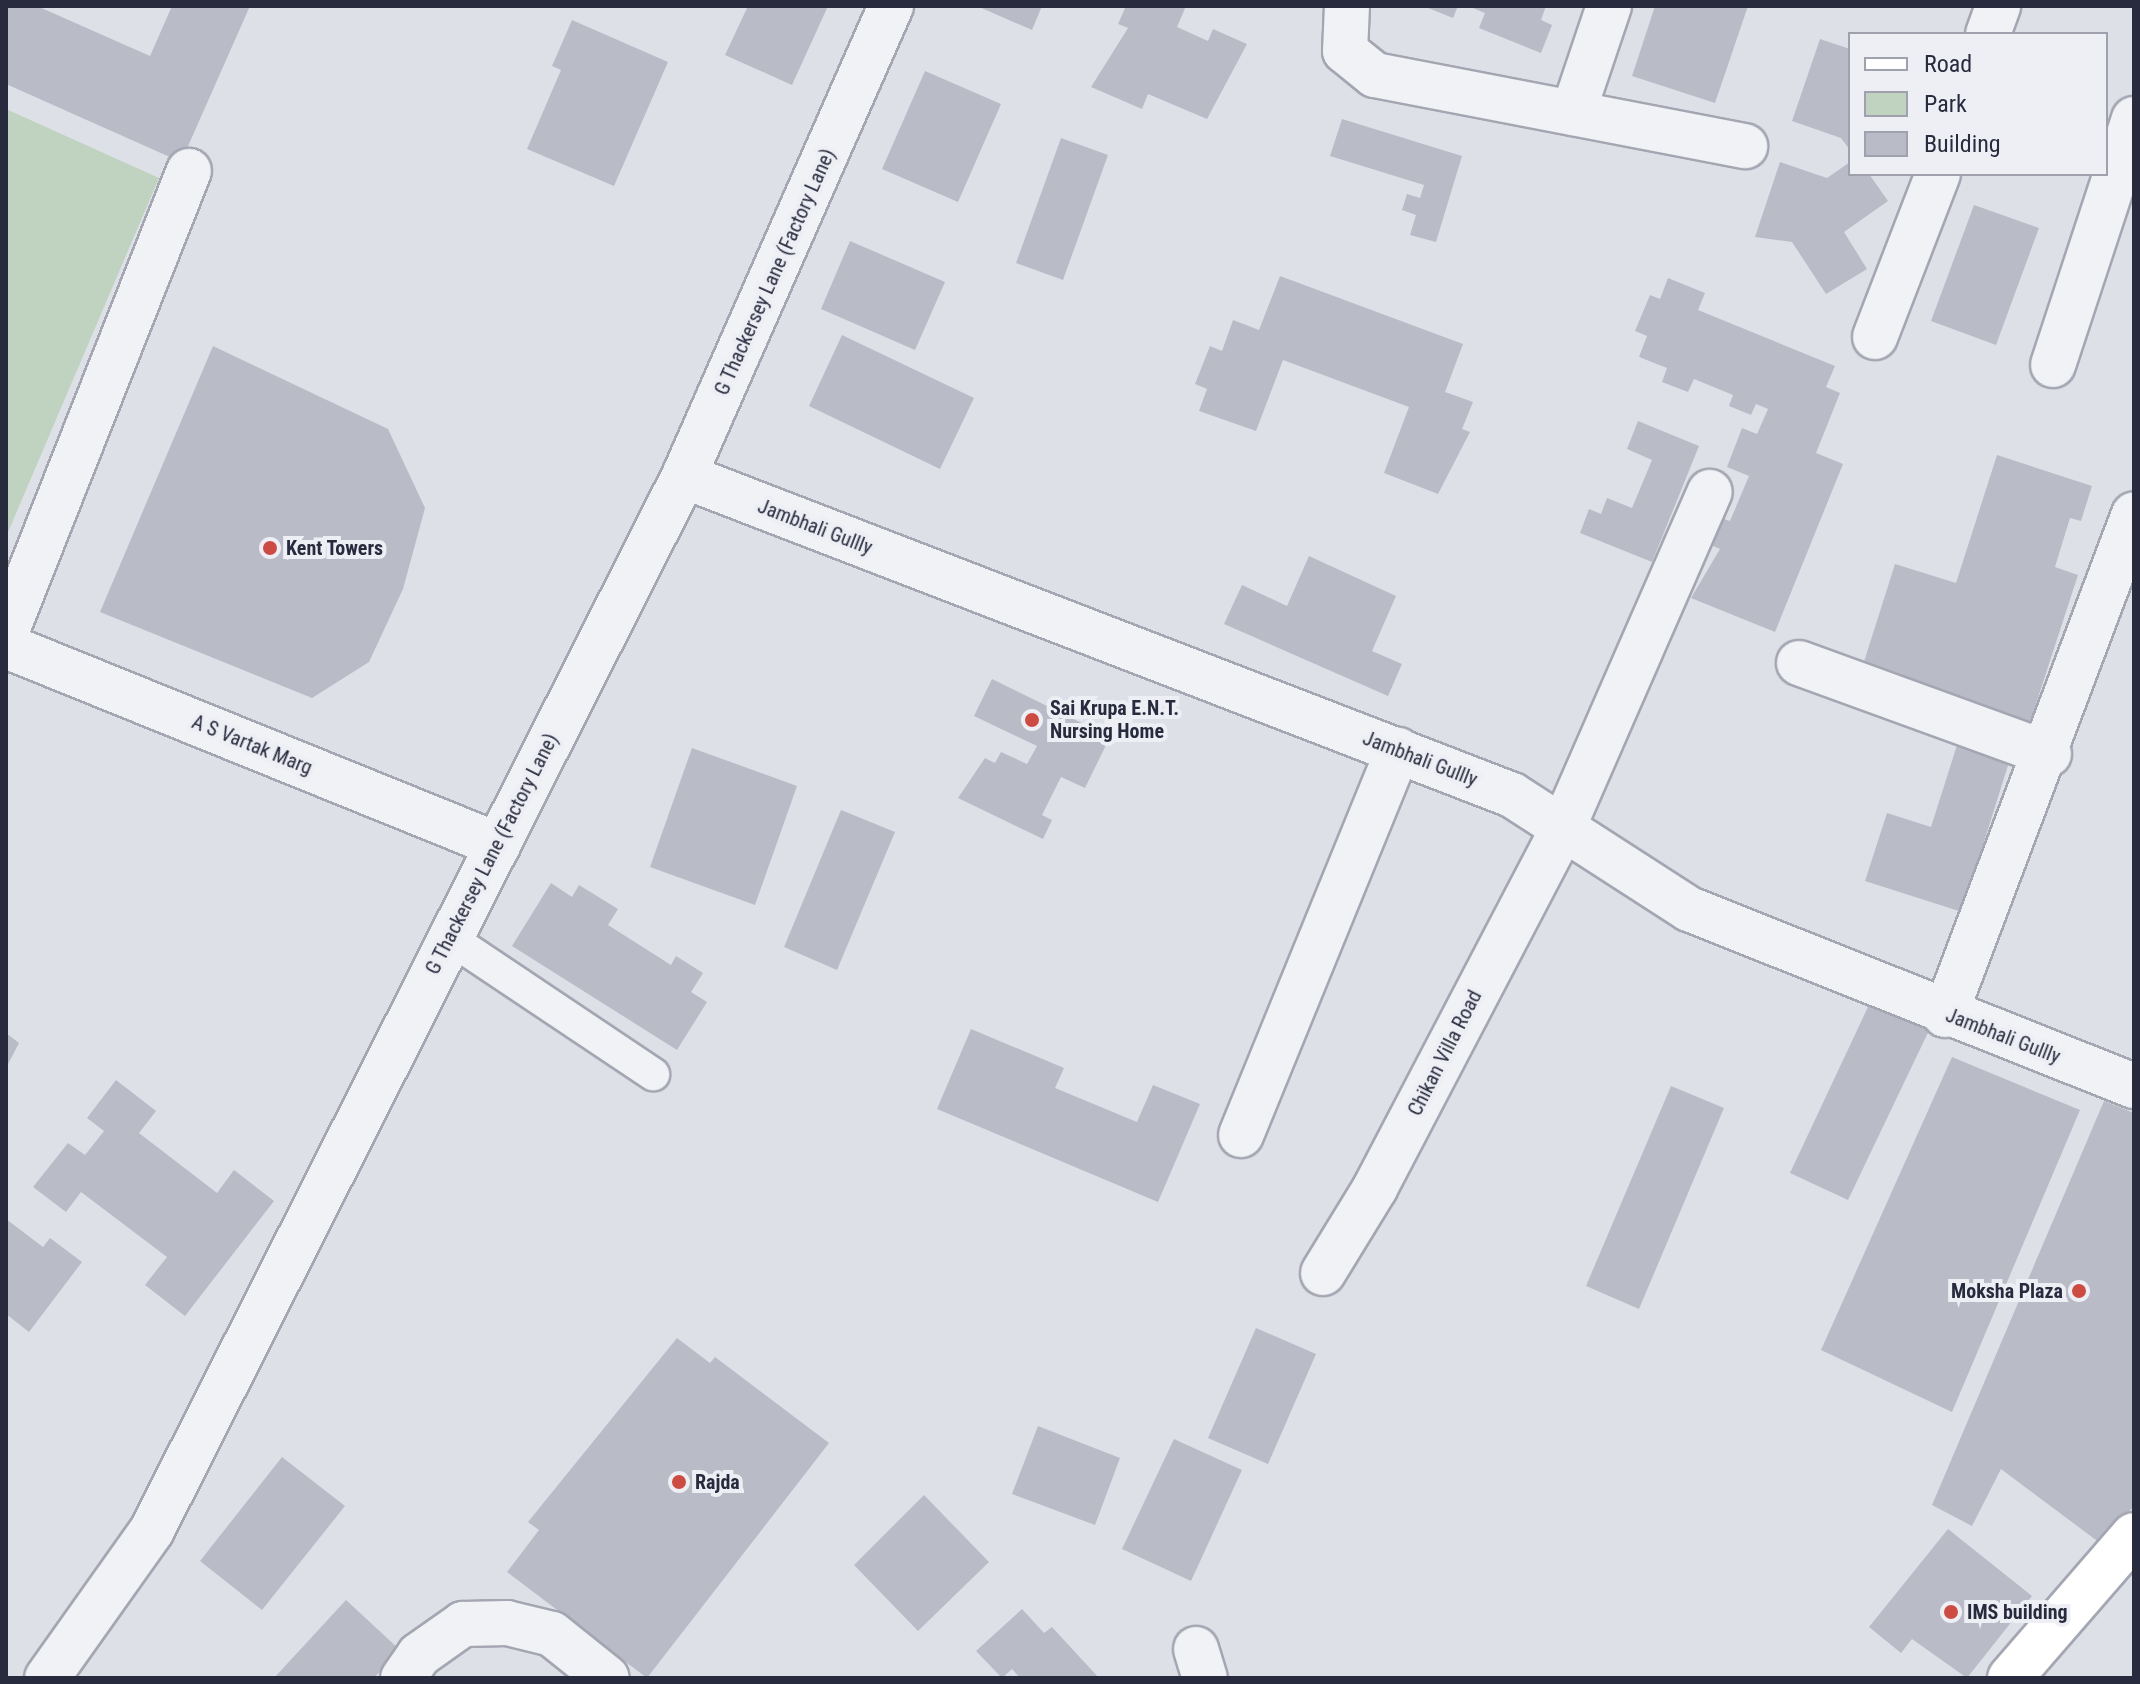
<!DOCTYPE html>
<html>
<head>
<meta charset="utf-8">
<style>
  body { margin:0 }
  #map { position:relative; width:2140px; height:1684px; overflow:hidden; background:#dee0e8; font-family:"Roboto Condensed",sans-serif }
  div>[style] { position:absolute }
  .green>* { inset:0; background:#c0d2c0 }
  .building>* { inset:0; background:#b9bbc7 }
  .roads { filter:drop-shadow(2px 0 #a4a6b2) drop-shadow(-2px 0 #a4a6b2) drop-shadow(0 2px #a4a6b2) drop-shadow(0 -2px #a4a6b2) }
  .pedestrian>* { height:32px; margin:-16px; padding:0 16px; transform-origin:16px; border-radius:16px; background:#f1f2f6 }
  .minor>* { height:44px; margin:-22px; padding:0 22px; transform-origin:22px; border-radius:22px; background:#f1f2f6 }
  .primary>* { height:44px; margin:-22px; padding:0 22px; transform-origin:22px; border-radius:22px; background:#fff }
  .dots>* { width:22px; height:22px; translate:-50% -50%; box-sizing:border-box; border:4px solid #eeeff5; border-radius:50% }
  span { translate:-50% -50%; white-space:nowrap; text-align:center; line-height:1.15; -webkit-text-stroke:8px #eeeff5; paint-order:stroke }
  .street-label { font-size:20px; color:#282b3e }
  .poi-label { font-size:20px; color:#282b3e; font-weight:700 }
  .left { translate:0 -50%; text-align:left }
  .right { translate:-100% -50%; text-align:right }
  .frame { position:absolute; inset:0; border:8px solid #282b3e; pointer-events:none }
  .legend { position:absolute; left:1848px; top:32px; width:260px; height:144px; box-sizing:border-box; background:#eeeff5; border:2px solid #9fa1ac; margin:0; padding:10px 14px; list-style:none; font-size:24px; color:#282b3e }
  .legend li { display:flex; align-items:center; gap:16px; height:40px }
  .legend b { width:40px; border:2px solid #9fa1ac }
</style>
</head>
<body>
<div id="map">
  <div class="green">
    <i style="clip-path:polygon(6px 109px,159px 178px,6px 537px)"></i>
  </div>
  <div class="building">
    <i style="clip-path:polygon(6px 6px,37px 6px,150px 56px,172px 6px,250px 6px,181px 162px,6px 84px)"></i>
    <i style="clip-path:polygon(748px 6px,828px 6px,792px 85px,725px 55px)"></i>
    <i style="clip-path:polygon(977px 6px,1042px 6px,1032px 30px)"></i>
    <i style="clip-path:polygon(1126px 6px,1186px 6px,1177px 27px,1208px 41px,1213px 29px,1247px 44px,1207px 119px,1148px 94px,1142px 109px,1091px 87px,1128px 28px,1118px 24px)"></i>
    <i style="clip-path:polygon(1423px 6px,1458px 6px,1453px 18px)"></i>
    <i style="clip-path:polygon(1468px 6px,1546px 6px,1541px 20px,1552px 25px,1541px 53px,1479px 28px,1485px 13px)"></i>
    <i style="clip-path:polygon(1655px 6px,1748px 6px,1715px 103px,1632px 76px)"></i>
    <i style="clip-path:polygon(572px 20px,668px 62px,614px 186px,527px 149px,561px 70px,552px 66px)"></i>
    <i style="clip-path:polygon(1820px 39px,1850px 49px,1850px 150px,1841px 138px,1792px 121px)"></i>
    <i style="clip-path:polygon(925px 71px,1001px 104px,958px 202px,882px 169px)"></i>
    <i style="clip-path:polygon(1342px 119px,1462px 156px,1436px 242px,1410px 235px,1416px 215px,1402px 210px,1407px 194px,1420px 198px,1424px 185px,1330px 156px)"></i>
    <i style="clip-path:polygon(1061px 138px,1108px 155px,1063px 280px,1016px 263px)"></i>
    <i style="clip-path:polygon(1780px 162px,1827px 178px,1850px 162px,1850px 174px,1869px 174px,1888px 201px,1844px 232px,1867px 269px,1826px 294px,1792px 242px,1755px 237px)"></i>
    <i style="clip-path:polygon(1974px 205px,2039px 228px,1996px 345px,1931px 321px)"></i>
    <i style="clip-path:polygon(850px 241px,945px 282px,915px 350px,821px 309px)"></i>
    <i style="clip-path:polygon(1280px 276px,1463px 344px,1445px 392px,1473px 402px,1462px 429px,1470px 432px,1438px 494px,1384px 473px,1409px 407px,1283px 360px,1256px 431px,1199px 411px,1207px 389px,1195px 384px,1210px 346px,1222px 351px,1233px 320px,1259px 330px)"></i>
    <i style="clip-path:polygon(1668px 278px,1705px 293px,1698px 310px,1835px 366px,1826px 387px,1840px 393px,1816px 453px,1843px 464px,1775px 632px,1691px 598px,1720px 549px,1704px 542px,1715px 516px,1730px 521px,1749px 476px,1727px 467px,1742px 428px,1757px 434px,1768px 409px,1756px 404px,1751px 415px,1729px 406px,1733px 395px,1694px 379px,1688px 392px,1662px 382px,1667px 368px,1639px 357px,1647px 336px,1635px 331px,1650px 295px,1660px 299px)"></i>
    <i style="clip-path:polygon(842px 335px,974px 398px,940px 469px,809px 406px)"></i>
    <i style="clip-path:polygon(213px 346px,388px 429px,425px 508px,403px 589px,369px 662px,312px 698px,100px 612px)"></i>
    <i style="clip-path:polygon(1638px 421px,1699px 446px,1652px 562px,1580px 533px,1589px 509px,1601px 514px,1607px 498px,1632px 508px,1652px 460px,1627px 449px)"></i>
    <i style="clip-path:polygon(1997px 455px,2092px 486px,2081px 521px,2070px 518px,2055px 567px,2078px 575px,2030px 722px,1862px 668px,1895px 564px,1956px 583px)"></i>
    <i style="clip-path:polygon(1309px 556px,1396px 596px,1372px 651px,1402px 664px,1388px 696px,1224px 624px,1242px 585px,1287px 606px)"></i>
    <i style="clip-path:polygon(992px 679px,1110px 737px,1085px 788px,1061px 777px,1042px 815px,1052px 820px,1043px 839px,958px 798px,985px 758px,995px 763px,1001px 752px,1027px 764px,1037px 746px,974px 716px)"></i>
    <i style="clip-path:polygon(1958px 742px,2010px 759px,1962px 912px,1865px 881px,1887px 813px,1931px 827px)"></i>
    <i style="clip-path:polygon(692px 748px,797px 786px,755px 905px,650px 867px)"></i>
    <i style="clip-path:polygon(841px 810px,895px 832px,837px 970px,784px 947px)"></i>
    <i style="clip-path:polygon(551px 883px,572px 897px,579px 885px,618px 909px,608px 925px,671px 965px,676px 956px,703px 973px,691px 992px,707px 1002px,677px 1050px,512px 946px)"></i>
    <i style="clip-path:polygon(1875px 992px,1934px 1020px,1848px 1200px,1790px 1173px)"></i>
    <i style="clip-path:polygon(971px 1029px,1064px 1068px,1055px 1088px,1137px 1122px,1153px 1085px,1200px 1104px,1158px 1202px,937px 1109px)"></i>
    <i style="clip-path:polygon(6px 1033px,19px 1043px,6px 1068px)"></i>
    <i style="clip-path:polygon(1952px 1057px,2080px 1110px,1952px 1412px,1821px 1350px)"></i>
    <i style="clip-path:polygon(116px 1080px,156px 1111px,139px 1133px,217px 1193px,234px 1170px,274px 1201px,185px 1316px,145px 1285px,167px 1257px,81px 1192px,66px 1212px,33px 1187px,68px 1143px,85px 1155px,104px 1131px,87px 1118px)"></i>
    <i style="clip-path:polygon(1671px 1086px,1724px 1108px,1639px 1309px,1586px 1286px)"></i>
    <i style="clip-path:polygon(2104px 1101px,2134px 1113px,2134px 1506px,2100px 1543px,2001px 1469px,1972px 1526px,1932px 1505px)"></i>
    <i style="clip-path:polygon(6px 1219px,43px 1247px,50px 1238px,82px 1262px,29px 1332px,6px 1314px)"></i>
    <i style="clip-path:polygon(1256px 1328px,1316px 1354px,1268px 1464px,1208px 1438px)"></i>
    <i style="clip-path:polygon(677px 1338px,710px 1363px,715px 1357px,829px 1443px,647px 1678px,507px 1572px,539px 1530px,528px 1522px)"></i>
    <i style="clip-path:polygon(1038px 1426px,1120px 1458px,1095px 1525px,1012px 1494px)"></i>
    <i style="clip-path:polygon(1174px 1439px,1242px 1470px,1191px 1581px,1122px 1549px)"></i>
    <i style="clip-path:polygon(282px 1457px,345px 1506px,262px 1610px,200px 1561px)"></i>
    <i style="clip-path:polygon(924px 1495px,989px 1562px,918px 1631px,854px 1565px)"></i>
    <i style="clip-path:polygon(1948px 1529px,2032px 1596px,1967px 1678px,1912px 1639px,1901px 1653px,1869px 1627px)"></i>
    <i style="clip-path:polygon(346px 1600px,400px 1650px,374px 1678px,274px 1678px)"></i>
    <i style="clip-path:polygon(1022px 1609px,1044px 1633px,1052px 1627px,1099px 1678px,1020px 1678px,1012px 1669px,1002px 1678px,976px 1651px)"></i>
  </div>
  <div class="roads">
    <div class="pedestrian">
      <i style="left:448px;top:937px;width:247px;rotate:33.8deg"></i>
    </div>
    <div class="minor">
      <i style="left:1347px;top:6px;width:45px;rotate:92.5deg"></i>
      <i style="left:1345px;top:51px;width:38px;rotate:39deg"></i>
      <i style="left:1375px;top:75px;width:377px;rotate:10.9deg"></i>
      <i style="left:1988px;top:34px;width:30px;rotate:-70deg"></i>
      <i style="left:1573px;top:113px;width:113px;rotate:-71.4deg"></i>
      <i style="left:1875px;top:337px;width:175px;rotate:-68.9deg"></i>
      <i style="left:2053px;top:365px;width:259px;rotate:-71.8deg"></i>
      <i style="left:684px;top:476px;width:887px;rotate:21.07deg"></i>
      <i style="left:1512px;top:795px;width:211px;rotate:32.8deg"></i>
      <i style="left:1689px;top:909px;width:479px;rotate:21.7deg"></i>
      <i style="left:6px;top:633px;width:497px;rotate:-68.4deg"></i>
      <i style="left:6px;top:646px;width:531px;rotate:22.02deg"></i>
      <i style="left:1799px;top:663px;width:266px;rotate:20deg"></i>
      <i style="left:1945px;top:1015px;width:535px;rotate:-69.33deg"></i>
      <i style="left:1241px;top:1135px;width:416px;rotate:-67.8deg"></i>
      <i style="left:1323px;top:1273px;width:100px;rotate:-58.5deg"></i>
      <i style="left:1375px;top:1188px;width:404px;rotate:-62.4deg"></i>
      <i style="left:1562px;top:830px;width:369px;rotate:-66.4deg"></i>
      <i style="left:1196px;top:1649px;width:30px;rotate:73deg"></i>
      <i style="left:47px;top:1678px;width:181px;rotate:-54.6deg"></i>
      <i style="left:152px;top:1530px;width:1181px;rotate:-63.22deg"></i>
      <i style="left:684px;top:476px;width:514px;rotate:-66.23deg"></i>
      <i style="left:403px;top:1678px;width:28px;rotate:-55deg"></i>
      <i style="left:419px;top:1655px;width:54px;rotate:-35.2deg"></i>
      <i style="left:463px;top:1624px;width:44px;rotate:-1.3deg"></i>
      <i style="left:507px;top:1623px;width:46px;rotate:13.7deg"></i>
      <i style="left:552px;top:1634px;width:70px;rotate:38.7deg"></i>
    </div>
    <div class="primary">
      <i style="left:2010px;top:1678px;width:189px;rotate:-49.1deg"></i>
    </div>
  </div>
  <div class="dots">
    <i style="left:270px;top:548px;background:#cc4c44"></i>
    <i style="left:1032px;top:720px;background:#cc4c44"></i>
    <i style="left:2079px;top:1291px;background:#cc4c44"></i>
    <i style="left:679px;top:1482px;background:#cc4c44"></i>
    <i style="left:1951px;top:1612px;background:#cc4c44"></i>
  </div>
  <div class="street-label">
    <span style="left:775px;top:272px;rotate:-66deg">G Thackersey Lane (Factory Lane)</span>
    <span style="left:815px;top:527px;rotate:21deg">Jambhali Gullly</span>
    <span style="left:252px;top:745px;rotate:22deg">A S Vartak Marg</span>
    <span style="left:1420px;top:759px;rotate:21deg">Jambhali Gullly</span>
    <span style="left:492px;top:854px;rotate:-63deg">G Thackersey Lane (Factory Lane)</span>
    <span style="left:2003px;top:1036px;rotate:21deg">Jambhali Gullly</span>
    <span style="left:1445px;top:1053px;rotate:-63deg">Chikan Villa Road</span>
  </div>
  <div class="poi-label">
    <span class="left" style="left:286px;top:548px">Kent Towers</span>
    <span class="left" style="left:1050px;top:720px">Sai Krupa E.N.T.<br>Nursing Home</span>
    <span class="right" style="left:2063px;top:1291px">Moksha Plaza</span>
    <span class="left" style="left:695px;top:1482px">Rajda</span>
    <span class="left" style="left:1967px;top:1612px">IMS building</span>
  </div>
  <div class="frame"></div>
  <ul class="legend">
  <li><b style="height:10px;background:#fff"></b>Road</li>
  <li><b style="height:22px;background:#c0d2c0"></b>Park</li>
  <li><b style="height:22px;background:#b9bbc7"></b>Building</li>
  </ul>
</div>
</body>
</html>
